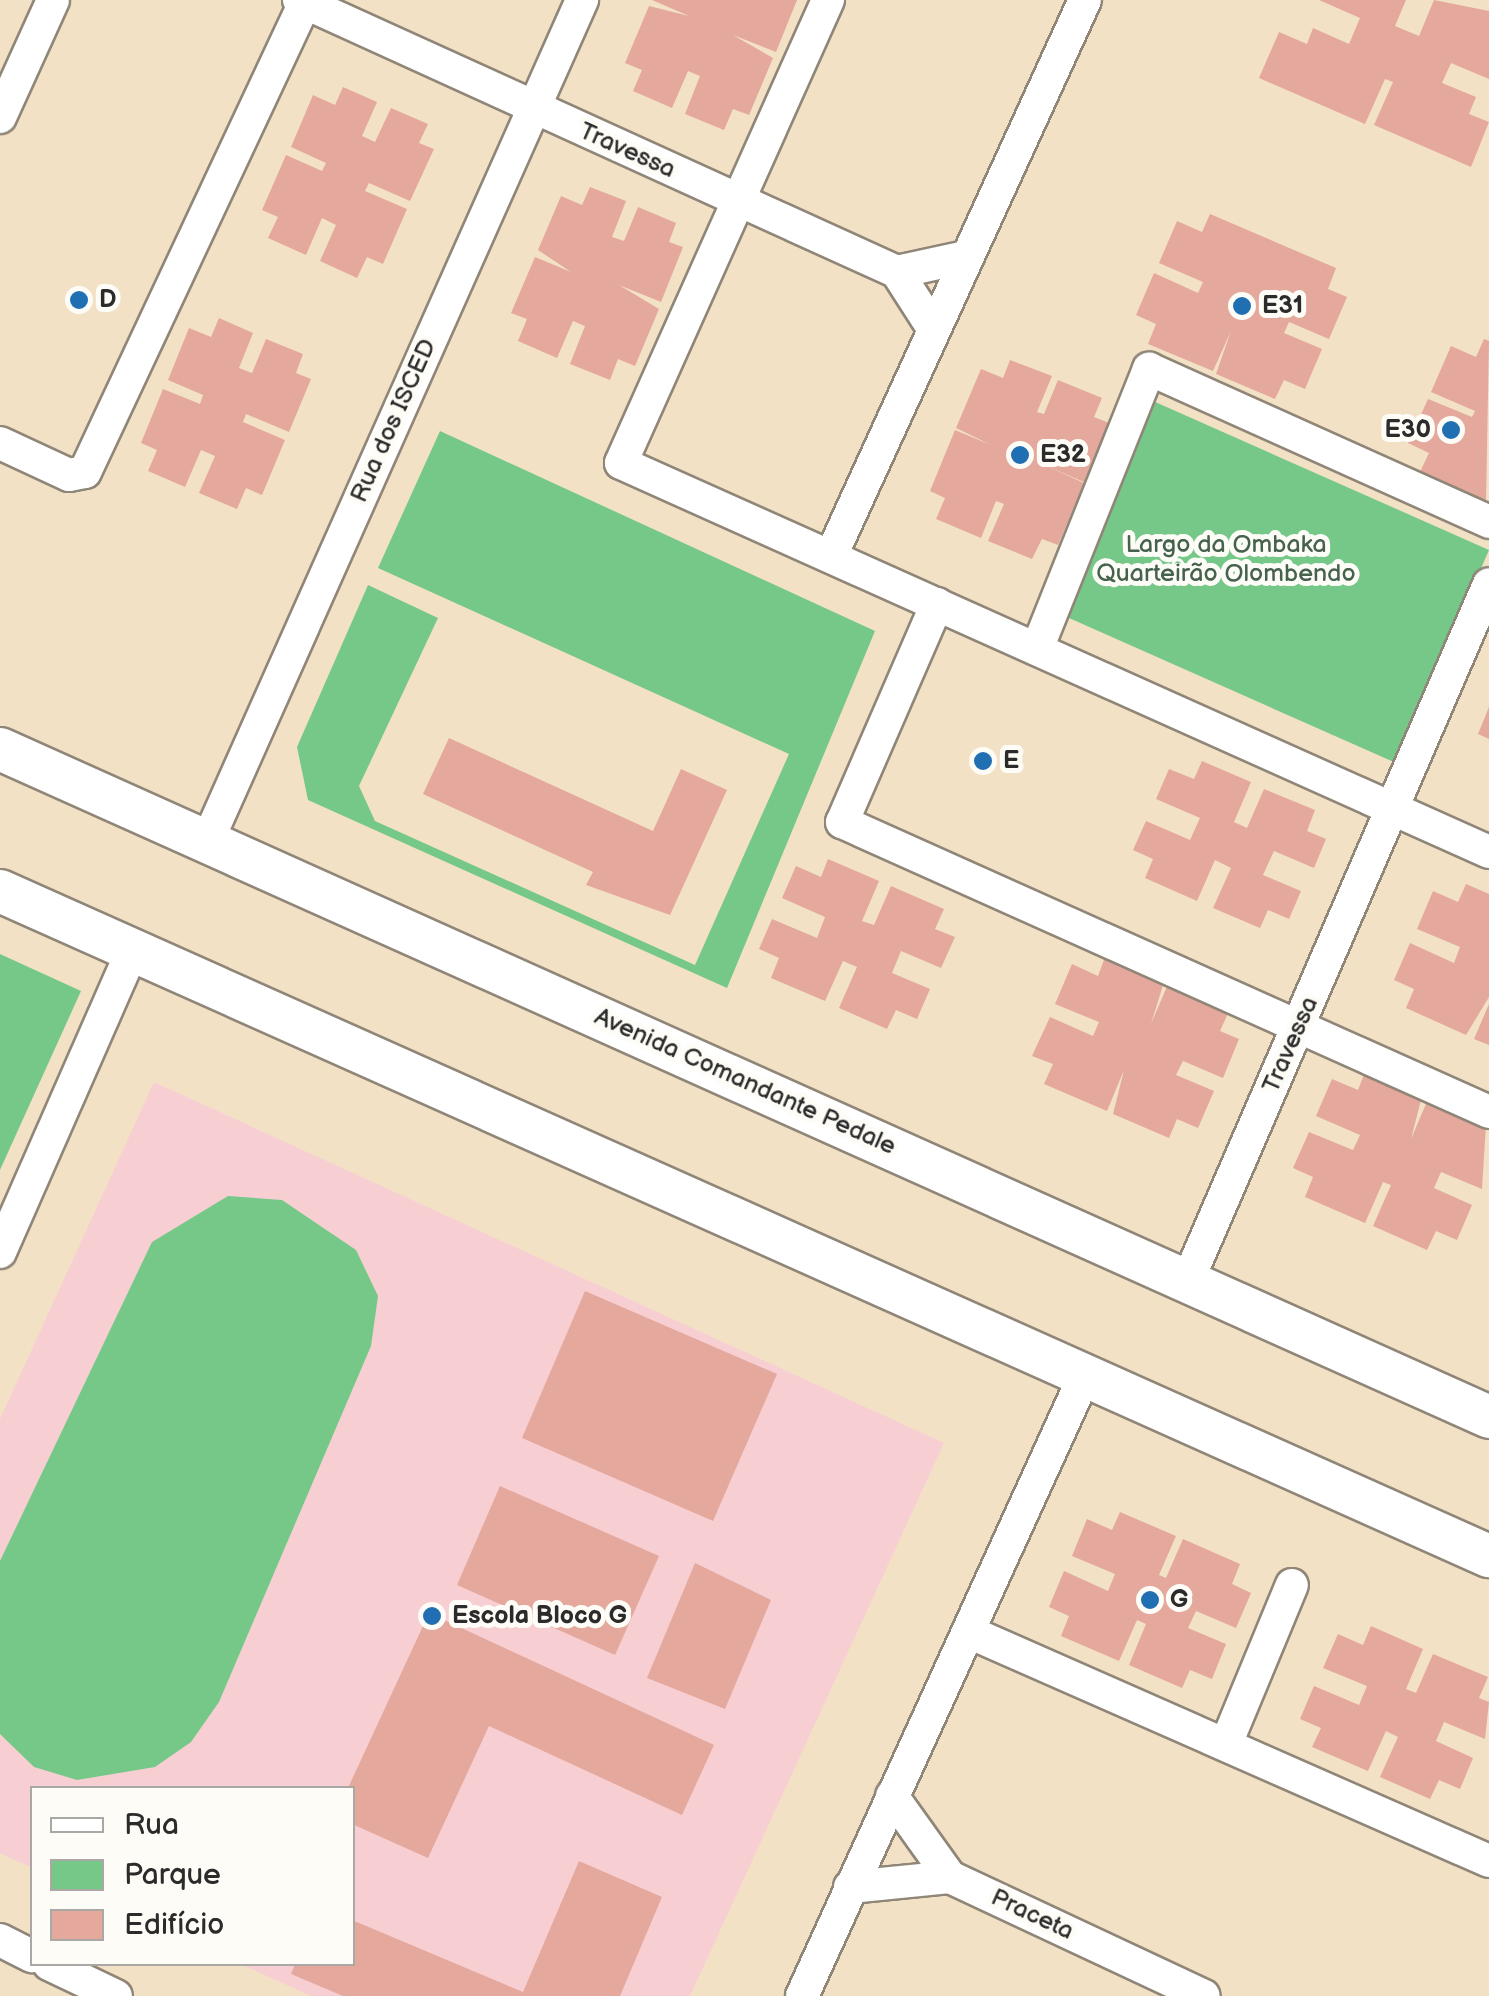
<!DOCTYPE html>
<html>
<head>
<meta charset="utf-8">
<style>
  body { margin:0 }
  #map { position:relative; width:1489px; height:1996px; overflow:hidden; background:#f3e1c6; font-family:"Balsamiq Sans",sans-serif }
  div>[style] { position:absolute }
  .built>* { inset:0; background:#f7cfd2 }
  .green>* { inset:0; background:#76c889 }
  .building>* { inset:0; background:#e4a89c }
  .roads { filter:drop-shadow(2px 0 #8f8678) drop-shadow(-2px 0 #8f8678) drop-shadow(0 2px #8f8678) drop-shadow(0 -2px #8f8678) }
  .minor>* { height:32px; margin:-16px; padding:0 16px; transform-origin:16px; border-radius:16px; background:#fff }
  .tertiary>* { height:42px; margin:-21px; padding:0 21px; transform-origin:21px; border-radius:21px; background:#fff }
  .dots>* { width:28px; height:28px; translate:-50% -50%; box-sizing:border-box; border:5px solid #fdfcf7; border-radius:50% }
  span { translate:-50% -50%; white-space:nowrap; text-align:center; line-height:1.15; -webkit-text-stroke:10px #fdfcf7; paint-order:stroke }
  .street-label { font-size:25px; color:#2b2b2b }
  .poi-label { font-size:25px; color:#2b2b2b; font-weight:700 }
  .left { translate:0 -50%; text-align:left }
  .right { translate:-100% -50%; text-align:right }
  .park-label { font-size:25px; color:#45624c }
  .legend { position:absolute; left:30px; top:1786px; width:325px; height:180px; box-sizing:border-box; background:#fdfcf7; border:2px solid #a9a8a5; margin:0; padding:12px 18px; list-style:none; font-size:30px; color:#2b2b2b }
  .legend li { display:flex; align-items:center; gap:20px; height:50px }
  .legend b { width:50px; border:2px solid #a9a8a5 }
</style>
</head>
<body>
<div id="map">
  <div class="built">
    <i style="clip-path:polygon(154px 1082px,944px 1443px,690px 1996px,311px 1996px,240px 1964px,352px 1964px,352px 1788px,32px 1788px,32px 1868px,0 1853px,0 1419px)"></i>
  </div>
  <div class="green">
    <i style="clip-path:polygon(1153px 401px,1489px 550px,1396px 763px,1060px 614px)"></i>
    <i style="clip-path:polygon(440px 431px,875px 631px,727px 988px,308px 800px,297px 747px,368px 585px,438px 618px,359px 786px,375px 821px,695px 965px,789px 754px,378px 568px)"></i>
    <i style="clip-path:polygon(0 954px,81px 991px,0 1170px)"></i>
    <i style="clip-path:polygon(228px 1196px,282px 1200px,356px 1250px,378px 1296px,371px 1346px,219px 1702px,191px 1742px,155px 1767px,77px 1780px,34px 1767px,0 1734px,0 1561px,152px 1242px)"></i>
  </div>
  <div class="building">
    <i style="clip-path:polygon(652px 0,797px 0,776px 52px,733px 35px,773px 58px,749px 115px,733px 109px,724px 130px,685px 114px,700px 76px,688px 71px,672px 108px,633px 91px,642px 70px,625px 63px,649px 6px,689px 16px)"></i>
    <i style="clip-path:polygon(1319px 0,1406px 0,1395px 26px,1419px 36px,1434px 0,1489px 11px,1489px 79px,1451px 63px,1442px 83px,1476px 97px,1469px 114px,1489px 122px,1471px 167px,1374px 125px,1393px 82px,1385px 79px,1365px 124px,1259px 78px,1279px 32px,1307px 44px,1313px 28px,1349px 44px,1360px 18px)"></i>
    <i style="clip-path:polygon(343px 87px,377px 102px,362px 136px,375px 142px,391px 108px,428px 124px,419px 143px,434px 149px,410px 201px,369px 183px,365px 191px,407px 209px,383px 264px,367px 257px,357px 278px,320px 261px,336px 225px,322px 218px,306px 255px,268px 238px,278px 217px,262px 210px,286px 155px,322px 171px,326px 163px,291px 147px,313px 95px,335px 105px)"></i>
    <i style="clip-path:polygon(590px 187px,626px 201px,612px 237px,624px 241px,638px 207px,676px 223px,669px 242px,683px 247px,661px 302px,619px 285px,659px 309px,635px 366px,618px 359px,610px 380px,570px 364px,585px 326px,573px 321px,557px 358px,518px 341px,527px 319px,511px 313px,535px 257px,571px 272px,538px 250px,561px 196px,582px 205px)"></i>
    <i style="clip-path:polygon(1210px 214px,1336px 268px,1328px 289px,1347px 297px,1329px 339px,1289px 322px,1284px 333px,1322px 349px,1305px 389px,1284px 380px,1275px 399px,1216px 374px,1231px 331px,1213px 371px,1148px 344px,1156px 324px,1136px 315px,1154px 273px,1198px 293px,1203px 282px,1159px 263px,1177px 221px,1202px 232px)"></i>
    <i style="clip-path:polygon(219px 318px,253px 333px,239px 368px,252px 373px,266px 339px,303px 354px,296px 373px,311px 379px,289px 432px,246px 414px,243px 422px,285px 440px,262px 495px,246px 488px,237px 509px,199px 493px,215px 456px,201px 450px,185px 487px,148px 471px,157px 450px,141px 443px,163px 389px,200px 404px,203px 395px,168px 380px,189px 328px,211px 337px)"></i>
    <i style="clip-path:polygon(1484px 339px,1489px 341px,1486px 501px,1420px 472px,1429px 453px,1408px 443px,1428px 399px,1472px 417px,1475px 411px,1431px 392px,1451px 346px,1476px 357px)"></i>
    <i style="clip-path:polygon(1010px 360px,1052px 376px,1037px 412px,1044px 414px,1058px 380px,1102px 398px,1094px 417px,1109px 423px,1084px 482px,1042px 464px,1084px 483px,1058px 545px,1042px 539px,1032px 559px,988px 541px,1004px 504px,996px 501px,981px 538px,936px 519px,945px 498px,930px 491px,955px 430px,991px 445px,956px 428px,981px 369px,1003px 378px)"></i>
    <i style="clip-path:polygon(1489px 707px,1489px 739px,1478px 734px)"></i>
    <i style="clip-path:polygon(449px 738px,653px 831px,681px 769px,727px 790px,670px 915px,586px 885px,593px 872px,423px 794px)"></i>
    <i style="clip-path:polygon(1202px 761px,1251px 782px,1234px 822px,1247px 828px,1264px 789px,1315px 810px,1307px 831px,1326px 839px,1314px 868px,1274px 851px,1263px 875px,1301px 891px,1289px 919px,1268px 910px,1260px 928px,1213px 908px,1231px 868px,1215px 860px,1197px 901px,1145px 878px,1153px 859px,1133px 850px,1146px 821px,1190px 840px,1200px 818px,1156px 799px,1169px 769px,1194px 779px)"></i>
    <i style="clip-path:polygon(828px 859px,879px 881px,862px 921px,874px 925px,891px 886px,944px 909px,935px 929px,955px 937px,941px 968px,901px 951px,892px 973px,930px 989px,917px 1019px,896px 1010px,887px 1029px,839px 1008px,857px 967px,843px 961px,825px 1001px,771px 978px,779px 958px,759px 949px,772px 919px,817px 938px,825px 917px,782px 898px,796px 866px,821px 877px)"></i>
    <i style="clip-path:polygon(1466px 884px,1489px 894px,1489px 997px,1466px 1035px,1406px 1008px,1414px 989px,1394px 980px,1410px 943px,1454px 963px,1460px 947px,1417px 929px,1433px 891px,1458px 902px)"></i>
    <i style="clip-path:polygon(1105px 957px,1164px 982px,1151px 1024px,1168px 984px,1229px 1011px,1220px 1031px,1239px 1039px,1223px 1078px,1183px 1061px,1176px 1075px,1214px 1091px,1198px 1128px,1177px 1119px,1169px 1138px,1113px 1114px,1124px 1070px,1107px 1111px,1044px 1084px,1053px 1064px,1032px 1056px,1050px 1017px,1093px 1036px,1099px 1022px,1055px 1004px,1072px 964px,1098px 976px)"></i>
    <i style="clip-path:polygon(1489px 1004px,1489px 1045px,1474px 1039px)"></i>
    <i style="clip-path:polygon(1365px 1072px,1422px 1096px,1411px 1139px,1428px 1099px,1486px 1124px,1482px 1189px,1441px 1172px,1434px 1188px,1472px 1205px,1457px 1240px,1436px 1231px,1427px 1250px,1373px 1226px,1391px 1185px,1383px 1182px,1365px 1223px,1305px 1197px,1313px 1177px,1293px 1168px,1309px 1132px,1353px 1150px,1360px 1135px,1316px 1116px,1332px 1079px,1358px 1090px)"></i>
    <i style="clip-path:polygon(585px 1291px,777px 1374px,713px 1521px,522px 1438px)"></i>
    <i style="clip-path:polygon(500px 1486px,659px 1556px,615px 1655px,457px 1585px)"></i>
    <i style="clip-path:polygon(1120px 1512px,1176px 1536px,1159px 1575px,1166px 1578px,1183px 1539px,1240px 1564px,1232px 1584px,1251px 1593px,1236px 1628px,1196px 1611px,1188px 1628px,1226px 1644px,1212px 1679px,1190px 1670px,1182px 1688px,1129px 1665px,1146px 1624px,1137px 1620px,1119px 1661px,1061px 1636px,1069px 1616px,1049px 1607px,1064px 1571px,1108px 1591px,1115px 1574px,1072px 1556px,1087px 1519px,1112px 1530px)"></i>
    <i style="clip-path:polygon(695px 1563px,771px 1600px,725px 1709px,647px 1678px)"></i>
    <i style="clip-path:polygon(429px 1613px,714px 1745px,682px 1815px,489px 1726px,428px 1858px,352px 1824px,348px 1788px)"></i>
    <i style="clip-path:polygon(1371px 1626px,1423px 1649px,1406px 1689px,1416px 1693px,1433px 1654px,1488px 1677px,1479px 1698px,1489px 1702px,1485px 1739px,1444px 1722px,1436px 1741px,1473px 1758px,1460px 1789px,1439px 1780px,1430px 1799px,1380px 1777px,1398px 1737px,1386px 1731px,1368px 1771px,1312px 1747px,1321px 1728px,1300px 1719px,1314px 1686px,1359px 1705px,1367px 1686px,1323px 1668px,1338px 1634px,1363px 1645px)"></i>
    <i style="clip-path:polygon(579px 1861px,662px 1897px,620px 1996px,343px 1996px,291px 1974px,295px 1964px,352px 1964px,352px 1920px,523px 1992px)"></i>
  </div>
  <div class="roads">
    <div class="minor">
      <i style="left:299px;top:0;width:657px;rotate:24.46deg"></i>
      <i style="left:897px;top:272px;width:66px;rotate:-12.3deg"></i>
      <i style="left:828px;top:0;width:507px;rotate:114.09deg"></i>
      <i style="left:621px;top:463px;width:951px;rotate:24.14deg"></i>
      <i style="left:0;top:117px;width:128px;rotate:-65.6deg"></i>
      <i style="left:897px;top:272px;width:63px;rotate:57.3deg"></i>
      <i style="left:0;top:443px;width:76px;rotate:24.9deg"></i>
      <i style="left:69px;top:475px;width:16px;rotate:-11deg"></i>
      <i style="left:85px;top:472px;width:521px;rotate:-64.91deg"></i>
      <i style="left:831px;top:556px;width:611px;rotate:-65.45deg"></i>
      <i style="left:937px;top:604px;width:238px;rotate:113.5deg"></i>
      <i style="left:842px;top:822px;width:709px;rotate:24.14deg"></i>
      <i style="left:1037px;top:649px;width:302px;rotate:-68.2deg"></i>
      <i style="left:1149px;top:369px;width:373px;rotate:24.2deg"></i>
      <i style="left:207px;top:842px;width:922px;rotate:-65.99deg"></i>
      <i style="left:0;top:1252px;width:329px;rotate:-66.3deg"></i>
      <i style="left:1188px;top:1280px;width:758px;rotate:-66.61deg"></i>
      <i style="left:969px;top:1632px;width:568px;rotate:23.77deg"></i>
      <i style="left:1226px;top:1744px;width:172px;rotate:-67.5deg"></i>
      <i style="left:892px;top:1796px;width:100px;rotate:54.4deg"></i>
      <i style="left:950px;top:1877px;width:280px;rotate:25.1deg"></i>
      <i style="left:850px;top:1887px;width:100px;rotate:-5.7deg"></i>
      <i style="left:0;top:1940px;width:36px;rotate:27deg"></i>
      <i style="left:49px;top:1964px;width:74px;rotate:25.5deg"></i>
      <i style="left:802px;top:1996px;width:682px;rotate:-65.5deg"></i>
    </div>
    <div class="tertiary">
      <i style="left:0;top:749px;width:1632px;rotate:24.16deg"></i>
      <i style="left:0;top:891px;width:1631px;rotate:24.07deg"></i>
    </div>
  </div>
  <div class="dots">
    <i style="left:79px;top:300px;background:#1f6fb2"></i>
    <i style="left:1242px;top:306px;background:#1f6fb2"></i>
    <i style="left:1451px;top:430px;background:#1f6fb2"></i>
    <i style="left:1020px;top:455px;background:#1f6fb2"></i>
    <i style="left:983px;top:761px;background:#1f6fb2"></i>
    <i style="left:1150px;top:1600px;background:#1f6fb2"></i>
    <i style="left:432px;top:1616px;background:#1f6fb2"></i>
  </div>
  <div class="street-label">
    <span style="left:627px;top:151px;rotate:24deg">Travessa</span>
    <span style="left:394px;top:421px;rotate:-66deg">Rua dos ISCED</span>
    <span style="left:1291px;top:1045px;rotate:-66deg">Travessa</span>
    <span style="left:745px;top:1082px;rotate:24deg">Avenida Comandante Pedale</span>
    <span style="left:1032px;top:1915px;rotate:25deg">Praceta</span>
  </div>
  <div class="poi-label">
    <span class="left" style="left:99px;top:300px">D</span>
    <span class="left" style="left:1262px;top:306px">E31</span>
    <span class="right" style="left:1431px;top:430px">E30</span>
    <span class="left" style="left:1040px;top:455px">E32</span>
    <span class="left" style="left:1003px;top:761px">E</span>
    <span class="left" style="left:1170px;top:1600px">G</span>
    <span class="left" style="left:452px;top:1616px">Escola Bloco G</span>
  </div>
  <div class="park-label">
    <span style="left:1226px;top:560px">Largo da Ombaka<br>Quarteirão Olombendo</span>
  </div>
  <ul class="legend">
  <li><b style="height:12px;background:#fff"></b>Rua</li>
  <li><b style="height:28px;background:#76c889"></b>Parque</li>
  <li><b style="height:28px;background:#e4a89c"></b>Edifício</li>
  </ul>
</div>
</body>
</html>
